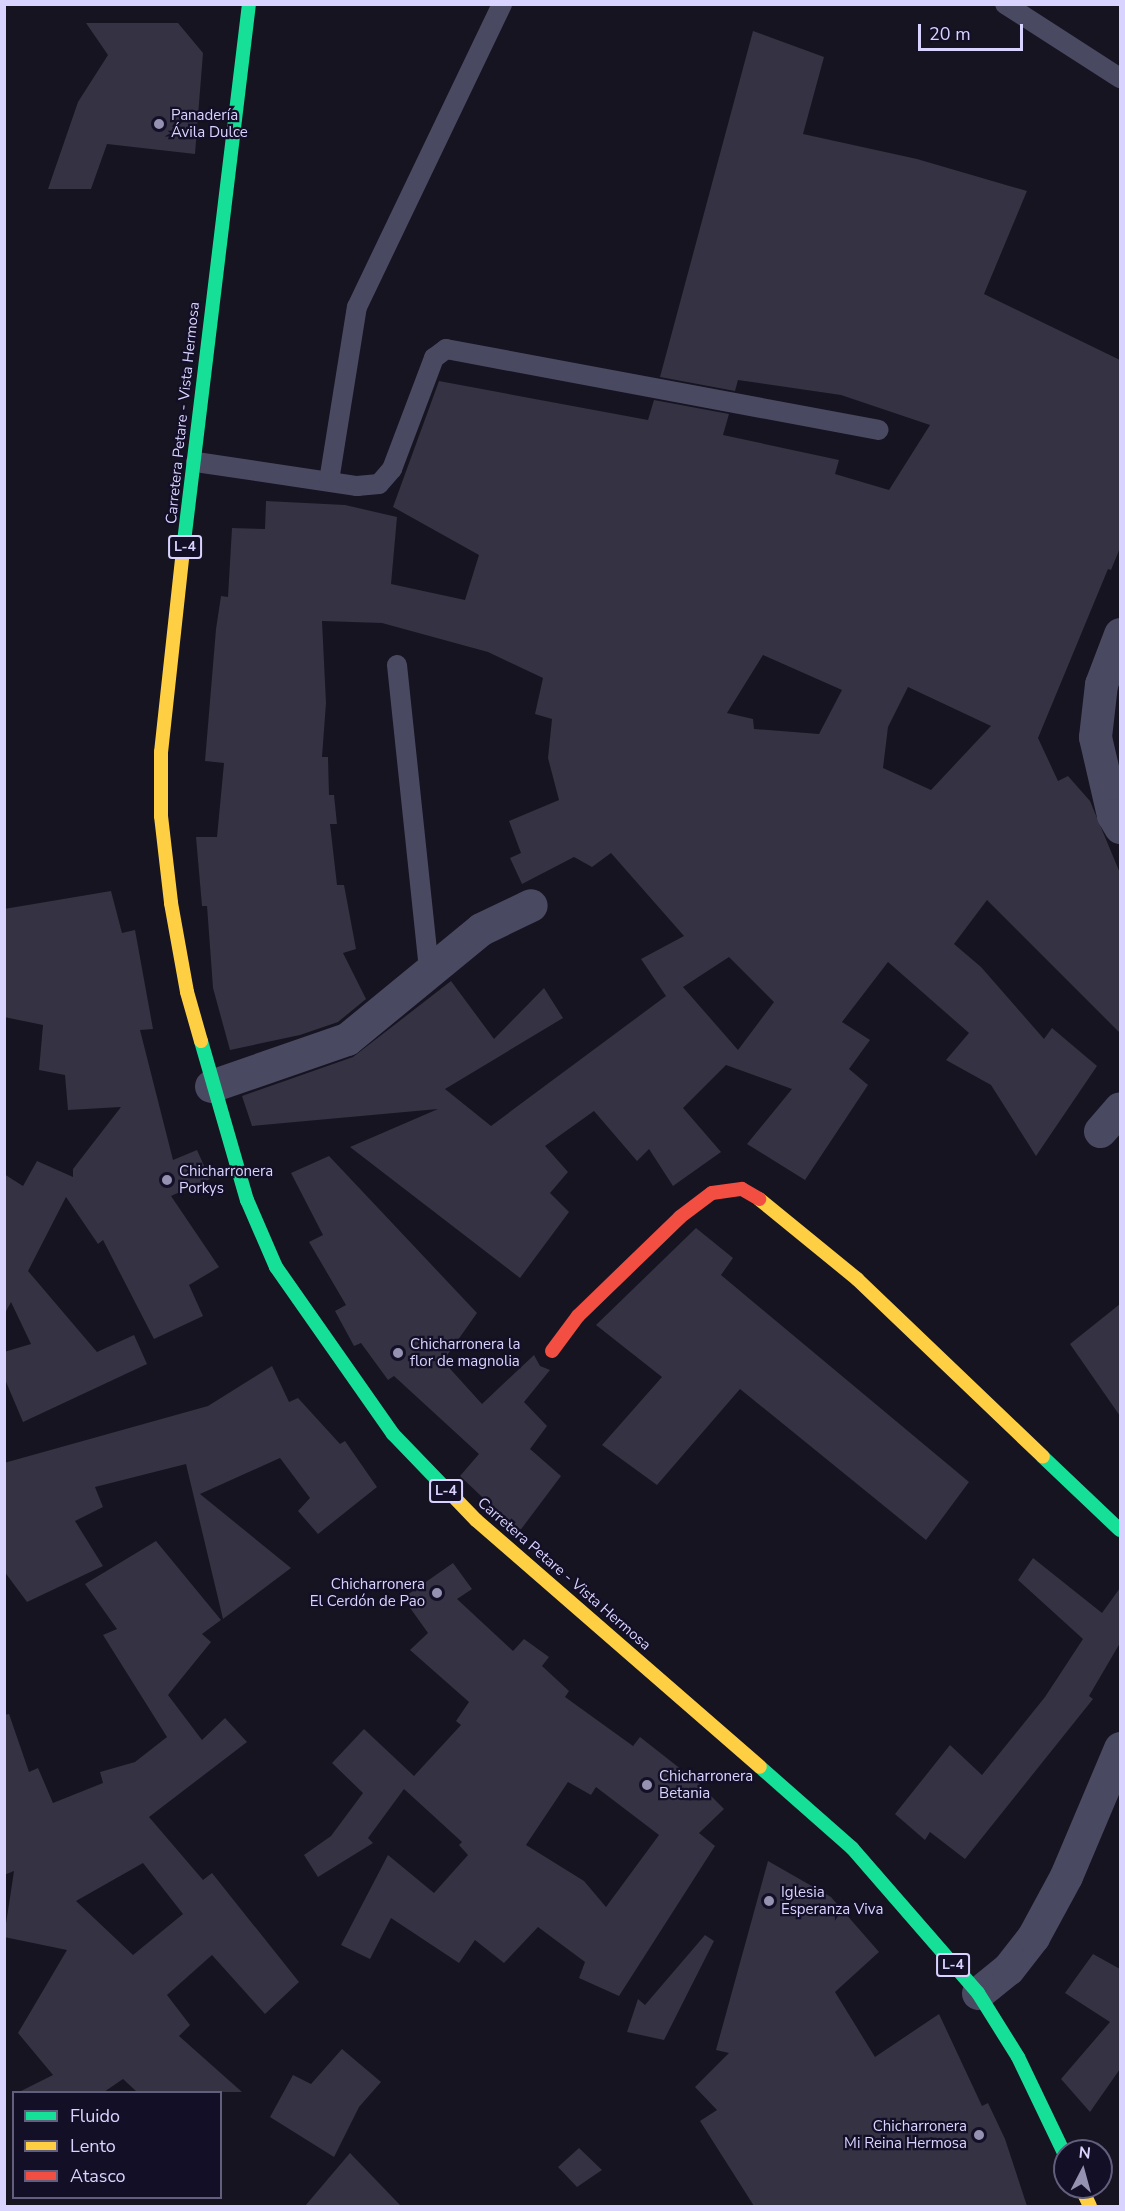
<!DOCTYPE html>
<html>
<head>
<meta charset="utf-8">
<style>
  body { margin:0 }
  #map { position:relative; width:1125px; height:2211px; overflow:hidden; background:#161421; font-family:"Nunito Sans",sans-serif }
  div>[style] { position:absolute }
  .building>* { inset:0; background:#343243 }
  .lane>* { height:20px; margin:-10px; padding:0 10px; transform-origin:10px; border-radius:10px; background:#4a4962 }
  .street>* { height:33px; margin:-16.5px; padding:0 16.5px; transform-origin:16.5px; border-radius:16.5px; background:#4a4962 }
  .fast>* { height:14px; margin:-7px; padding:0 7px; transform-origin:7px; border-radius:7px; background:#16e098 }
  .slow>* { height:14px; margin:-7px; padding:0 7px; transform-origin:7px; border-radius:7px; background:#ffcf43 }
  .jam>* { height:14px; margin:-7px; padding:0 7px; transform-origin:7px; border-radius:7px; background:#f24e42 }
  .dots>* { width:16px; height:16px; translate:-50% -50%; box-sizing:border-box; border:3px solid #130f26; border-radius:50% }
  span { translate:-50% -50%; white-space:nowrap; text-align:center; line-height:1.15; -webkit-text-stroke:4.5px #130f26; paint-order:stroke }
  .shield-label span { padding:2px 4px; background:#130f26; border:2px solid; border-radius:4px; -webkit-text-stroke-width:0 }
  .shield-label { font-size:14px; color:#d9d4ff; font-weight:700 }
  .poi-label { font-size:15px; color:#d9d4ff }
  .left { translate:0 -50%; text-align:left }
  .right { translate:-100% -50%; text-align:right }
  .street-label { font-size:15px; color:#d9d4ff }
  .frame { position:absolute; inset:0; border:6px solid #d9d4ff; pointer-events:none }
  .legend { position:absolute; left:12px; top:2091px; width:210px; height:108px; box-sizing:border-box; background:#130f26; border:2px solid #625e7d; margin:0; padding:8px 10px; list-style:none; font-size:18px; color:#d9d4ff }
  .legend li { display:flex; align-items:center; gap:12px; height:30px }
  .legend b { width:30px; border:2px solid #625e7d }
  .north { position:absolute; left:1053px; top:2139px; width:60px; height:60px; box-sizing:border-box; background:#130f26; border:2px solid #625e7d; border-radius:50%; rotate:6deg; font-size:16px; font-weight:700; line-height:24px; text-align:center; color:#d9d4ff }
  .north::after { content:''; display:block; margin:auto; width:21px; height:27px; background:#9591b1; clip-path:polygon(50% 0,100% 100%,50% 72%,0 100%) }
  .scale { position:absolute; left:918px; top:24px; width:105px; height:27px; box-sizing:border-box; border:3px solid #d9d4ff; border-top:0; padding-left:8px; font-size:18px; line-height:21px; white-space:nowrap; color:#d9d4ff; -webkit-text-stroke:4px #130f26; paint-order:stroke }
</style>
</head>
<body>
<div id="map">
  <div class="building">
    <i style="clip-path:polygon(86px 23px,178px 23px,203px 53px,195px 154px,107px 144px,91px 189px,48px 189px,78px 102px,108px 55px)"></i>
    <i style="clip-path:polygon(evenodd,753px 31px,824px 57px,803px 134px,917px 159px,1027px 191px,984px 294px,1120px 360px,1120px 548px,1111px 570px,1108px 569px,1038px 738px,1058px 781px,1068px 776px,1090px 801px,1120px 873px,1120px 1033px,987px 900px,954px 944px,981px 967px,1044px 1039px,1052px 1028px,1097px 1066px,1036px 1156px,991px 1085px,946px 1060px,969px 1033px,888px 962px,842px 1022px,870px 1040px,849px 1069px,868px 1085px,805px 1180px,747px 1144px,792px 1089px,726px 1065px,683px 1108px,721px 1152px,673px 1186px,649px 1149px,637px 1161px,594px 1111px,545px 1146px,568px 1172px,550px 1193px,569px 1212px,520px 1278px,350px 1147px,438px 1109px,252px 1126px,242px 1096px,353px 1057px,451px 981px,494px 1039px,544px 988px,563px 1018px,445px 1089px,491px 1126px,666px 996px,641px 959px,684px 936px,611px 853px,592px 867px,574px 857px,522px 884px,510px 858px,521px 853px,509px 821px,559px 800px,548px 758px,552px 719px,535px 714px,543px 678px,488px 652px,382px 623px,322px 621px,326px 703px,322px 757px,328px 757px,329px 795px,334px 795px,337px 824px,330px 824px,337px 885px,344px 885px,356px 949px,343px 953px,366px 999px,338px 1022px,300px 1035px,230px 1050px,213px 988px,207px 906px,202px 906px,196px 837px,217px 837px,224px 763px,205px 761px,216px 629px,221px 596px,228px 597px,232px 528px,265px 529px,266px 501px,345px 505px,397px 517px,391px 584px,465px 600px,479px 555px,393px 507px,439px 381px,648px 420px,654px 400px,729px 414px,723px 435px,839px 460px,835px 474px,889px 490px,930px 425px,841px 395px,738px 380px,735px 391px,660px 377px,753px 31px,763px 655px,842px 690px,819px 734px,754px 729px,753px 719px,727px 713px,763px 655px,753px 31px,908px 687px,991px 726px,931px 790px,883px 768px,888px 727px,908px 687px,753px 31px,729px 957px,774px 1002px,738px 1050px,683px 987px,729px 957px)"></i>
    <i style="clip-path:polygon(111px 891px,122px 933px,135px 930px,153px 1029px,140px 1030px,173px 1160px,197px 1150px,210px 1179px,171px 1196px,219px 1267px,189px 1285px,203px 1316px,154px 1339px,103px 1240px,98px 1244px,66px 1197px,28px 1271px,97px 1352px,134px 1335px,147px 1364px,23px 1422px,4px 1377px,4px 1352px,31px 1344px,11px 1302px,4px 1315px,4px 1174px,23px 1186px,37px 1161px,73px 1177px,73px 1169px,121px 1107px,68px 1110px,65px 1075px,39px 1070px,43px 1025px,4px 1017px,4px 909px)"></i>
    <i style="clip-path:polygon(329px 1156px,477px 1313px,443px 1361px,482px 1404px,534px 1355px,540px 1366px,550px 1370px,524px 1402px,547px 1426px,530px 1449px,561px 1476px,519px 1532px,460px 1476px,479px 1454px,394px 1376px,388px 1380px,361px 1343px,354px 1346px,335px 1311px,346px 1305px,309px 1242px,323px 1235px,291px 1173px)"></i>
    <i style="clip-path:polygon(696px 1228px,733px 1258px,721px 1275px,969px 1482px,926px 1540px,740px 1389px,657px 1485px,602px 1445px,662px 1377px,596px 1325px)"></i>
    <i style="clip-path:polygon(1120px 1304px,1120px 1416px,1070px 1344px)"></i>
    <i style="clip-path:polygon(272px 1366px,289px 1402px,298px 1398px,340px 1444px,345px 1441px,377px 1487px,318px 1534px,298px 1511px,310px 1498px,280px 1458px,200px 1494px,291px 1568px,223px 1619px,186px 1464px,95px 1487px,103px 1507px,75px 1521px,103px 1566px,27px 1602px,4px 1571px,4px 1463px,208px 1406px)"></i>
    <i style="clip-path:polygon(evenodd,156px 1541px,221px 1620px,202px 1634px,211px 1642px,168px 1695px,202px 1740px,225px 1718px,247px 1742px,149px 1817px,203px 1880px,212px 1873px,299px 1982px,265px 2014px,212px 1955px,167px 1995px,190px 2025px,179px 2036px,242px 2092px,137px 2092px,123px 2079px,104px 2092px,19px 2092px,53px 2075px,18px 2033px,67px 1950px,4px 1937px,14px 1871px,4px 1875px,4px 1715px,9px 1714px,29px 1772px,38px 1768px,53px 1803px,103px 1783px,100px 1772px,135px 1762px,167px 1737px,103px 1635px,117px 1629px,85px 1584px,156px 1541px,143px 1863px,183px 1914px,133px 1955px,76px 1901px,143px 1863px)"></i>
    <i style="clip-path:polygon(1033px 1558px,1102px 1613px,1120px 1588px,1120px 1643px,1089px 1696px,1093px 1699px,965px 1859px,930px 1832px,925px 1840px,895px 1814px,950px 1745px,982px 1775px,1045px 1697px,1083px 1639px,1018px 1580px)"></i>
    <i style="clip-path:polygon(evenodd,453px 1563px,472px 1589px,457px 1599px,513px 1651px,524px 1639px,549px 1657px,542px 1666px,569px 1691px,565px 1697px,633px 1746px,640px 1737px,696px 1781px,724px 1809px,699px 1833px,715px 1846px,619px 1996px,579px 1978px,585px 1962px,538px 1927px,504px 1963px,475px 1940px,459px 1963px,391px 1918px,370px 1959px,341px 1945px,388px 1855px,434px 1893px,468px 1855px,459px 1845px,462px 1842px,404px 1789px,368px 1838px,373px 1843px,318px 1877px,304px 1855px,331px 1836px,363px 1793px,332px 1763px,364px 1729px,414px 1776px,461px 1725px,456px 1721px,469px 1702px,410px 1650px,428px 1633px,403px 1598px,453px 1563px,568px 1782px,591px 1795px,596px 1787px,659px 1835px,606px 1907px,584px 1881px,526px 1845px,568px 1782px)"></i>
    <i style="clip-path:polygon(768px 1861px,831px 1897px,879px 1952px,835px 1992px,875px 2057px,939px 2014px,982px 2106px,988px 2103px,1005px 2139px,1027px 2206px,754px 2206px,700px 2121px,717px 2110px,695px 2087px,729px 2053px,716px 2050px)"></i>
    <i style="clip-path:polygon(705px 1935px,714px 1941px,664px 2040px,627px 2032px,638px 1999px,645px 2005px)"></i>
    <i style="clip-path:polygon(1093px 1954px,1120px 1969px,1120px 2069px,1090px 2112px,1061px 2079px,1110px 2022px,1065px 1993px)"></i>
    <i style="clip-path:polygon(342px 2049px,381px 2082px,359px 2107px,334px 2157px,270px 2117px,293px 2075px,311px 2084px)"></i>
    <i style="clip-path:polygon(579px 2148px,602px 2170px,577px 2187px,558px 2167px)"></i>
    <i style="clip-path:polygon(350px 2153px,401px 2206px,305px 2206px)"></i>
  </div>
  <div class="lane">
    <i style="left:1005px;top:4px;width:137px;rotate:32.8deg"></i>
    <i style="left:196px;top:462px;width:163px;rotate:8.5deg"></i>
    <i style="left:357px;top:486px;width:22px;rotate:-5deg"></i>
    <i style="left:379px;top:484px;width:20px;rotate:-49deg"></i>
    <i style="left:392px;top:469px;width:119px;rotate:-69.3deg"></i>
    <i style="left:434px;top:358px;width:15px;rotate:-37deg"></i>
    <i style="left:446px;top:349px;width:440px;rotate:10.6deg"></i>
    <i style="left:329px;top:481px;width:176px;rotate:-80.9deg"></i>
    <i style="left:357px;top:307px;width:336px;rotate:-64.4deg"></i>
    <i style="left:397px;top:665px;width:307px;rotate:84deg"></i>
  </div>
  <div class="street">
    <i style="left:1120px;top:634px;width:53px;rotate:110.8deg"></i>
    <i style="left:1101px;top:684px;width:53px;rotate:96.5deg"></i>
    <i style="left:1095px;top:737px;width:80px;rotate:77deg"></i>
    <i style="left:1113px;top:815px;width:14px;rotate:60deg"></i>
    <i style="left:211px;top:1086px;width:144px;rotate:-19.1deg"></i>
    <i style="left:347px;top:1039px;width:173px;rotate:-39.4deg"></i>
    <i style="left:481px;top:929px;width:55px;rotate:-25.6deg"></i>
    <i style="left:1100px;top:1131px;width:30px;rotate:-49deg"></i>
    <i style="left:978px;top:1993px;width:38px;rotate:-39deg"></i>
    <i style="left:1008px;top:1969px;width:41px;rotate:-52deg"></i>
    <i style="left:1033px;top:1937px;width:69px;rotate:-61.6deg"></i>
    <i style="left:1066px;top:1876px;width:139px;rotate:-67.1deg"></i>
  </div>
  <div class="fast">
    <i style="left:183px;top:550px;width:550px;rotate:-83.11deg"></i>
    <i style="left:201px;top:1041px;width:166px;rotate:73.9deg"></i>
    <i style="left:247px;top:1200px;width:73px;rotate:66.6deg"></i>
    <i style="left:276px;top:1267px;width:204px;rotate:55deg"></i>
    <i style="left:393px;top:1434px;width:81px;rotate:46deg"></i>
    <i style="left:1043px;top:1457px;width:106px;rotate:43.5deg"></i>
    <i style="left:760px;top:1767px;width:123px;rotate:41.4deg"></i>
    <i style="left:852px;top:1848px;width:192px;rotate:49deg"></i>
    <i style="left:978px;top:1993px;width:75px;rotate:58deg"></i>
    <i style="left:1018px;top:2057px;width:109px;rotate:64.4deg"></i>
  </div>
  <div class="slow">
    <i style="left:183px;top:550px;width:203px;rotate:96.2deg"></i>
    <i style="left:161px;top:752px;width:64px;rotate:90deg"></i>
    <i style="left:161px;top:816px;width:88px;rotate:83.4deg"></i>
    <i style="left:171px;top:903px;width:90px;rotate:79.8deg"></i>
    <i style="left:187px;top:992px;width:51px;rotate:74.1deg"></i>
    <i style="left:759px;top:1199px;width:127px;rotate:39.2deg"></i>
    <i style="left:857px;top:1279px;width:257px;rotate:43.7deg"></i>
    <i style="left:449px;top:1492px;width:39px;rotate:46deg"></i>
    <i style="left:476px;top:1520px;width:376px;rotate:41deg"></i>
    <i style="left:1081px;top:2187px;width:21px;rotate:65deg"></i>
  </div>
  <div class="jam">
    <i style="left:552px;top:1351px;width:44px;rotate:-53.4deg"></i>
    <i style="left:578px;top:1316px;width:142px;rotate:-44.1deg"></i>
    <i style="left:680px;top:1217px;width:40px;rotate:-37deg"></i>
    <i style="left:712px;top:1193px;width:30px;rotate:-8deg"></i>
    <i style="left:742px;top:1189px;width:20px;rotate:30deg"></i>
  </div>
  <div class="dots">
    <i style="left:159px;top:124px;background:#9591b1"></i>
    <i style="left:167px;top:1180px;background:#9591b1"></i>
    <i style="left:398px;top:1353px;background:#9591b1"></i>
    <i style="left:437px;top:1593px;background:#9591b1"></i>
    <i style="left:647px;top:1785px;background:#9591b1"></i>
    <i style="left:769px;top:1901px;background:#9591b1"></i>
    <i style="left:979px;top:2135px;background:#9591b1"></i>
  </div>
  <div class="shield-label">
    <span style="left:185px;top:547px">L-4</span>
    <span style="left:446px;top:1491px">L-4</span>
    <span style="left:953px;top:1965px">L-4</span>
  </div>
  <div class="poi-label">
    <span class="left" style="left:171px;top:124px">Panadería<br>Ávila Dulce</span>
    <span class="left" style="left:179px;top:1180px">Chicharronera<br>Porkys</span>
    <span class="left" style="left:410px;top:1353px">Chicharronera la<br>flor de magnolia</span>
    <span class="right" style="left:425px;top:1593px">Chicharronera<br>El Cerdón de Pao</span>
    <span class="left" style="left:659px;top:1785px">Chicharronera<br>Betania</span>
    <span class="left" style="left:781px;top:1901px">Iglesia<br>Esperanza Viva</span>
    <span class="right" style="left:967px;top:2135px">Chicharronera<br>Mi Reina Hermosa</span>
  </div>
  <div class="street-label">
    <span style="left:183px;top:413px;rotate:-84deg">Carretera Petare - Vista Hermosa</span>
    <span style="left:564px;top:1574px;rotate:41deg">Carretera Petare - Vista Hermosa</span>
  </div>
  <div class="frame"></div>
  <ul class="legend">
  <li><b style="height:8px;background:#16e098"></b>Fluido</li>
  <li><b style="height:8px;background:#ffcf43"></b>Lento</li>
  <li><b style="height:8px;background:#f24e42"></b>Atasco</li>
  </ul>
  <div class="north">N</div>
  <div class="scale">20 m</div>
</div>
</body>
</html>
